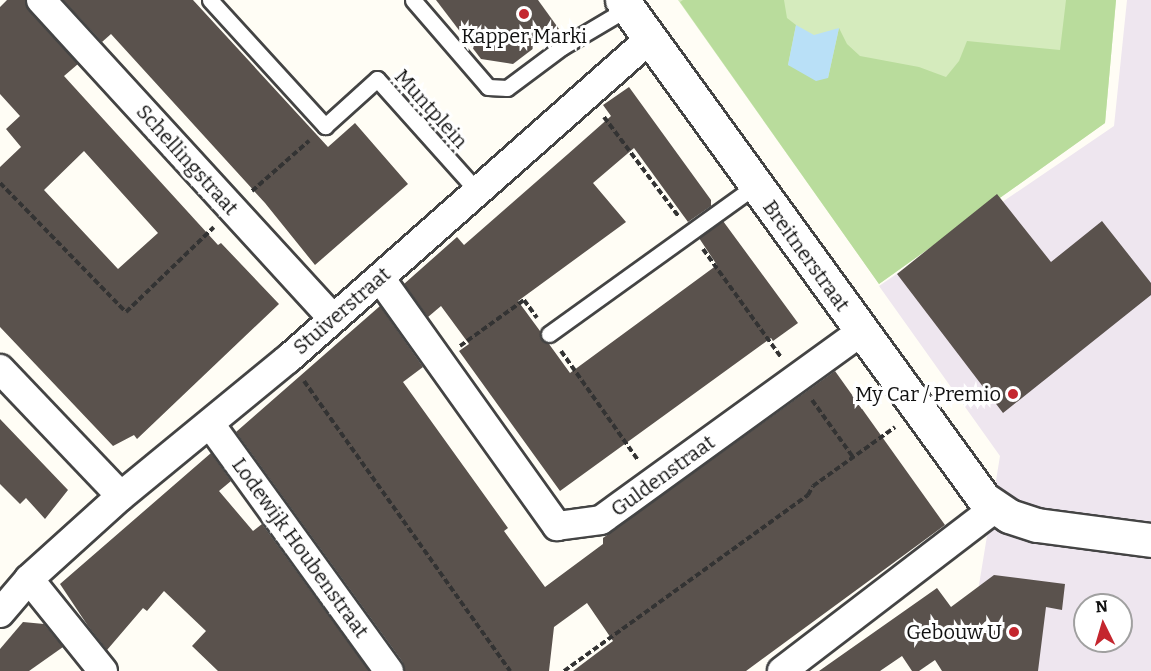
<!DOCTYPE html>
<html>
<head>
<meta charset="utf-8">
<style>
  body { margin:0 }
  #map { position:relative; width:1151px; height:671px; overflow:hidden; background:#fffdf5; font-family:Bitter,serif }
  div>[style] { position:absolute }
  .industrial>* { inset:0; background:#eee6ef }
  .green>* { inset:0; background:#d5ebbd }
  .forest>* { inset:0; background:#b9dc9c }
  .water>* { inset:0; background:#b9e0f7 }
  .building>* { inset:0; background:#5a524d }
  .path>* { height:4px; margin-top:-2px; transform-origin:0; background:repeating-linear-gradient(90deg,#333 0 6px,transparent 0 9px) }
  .roads { filter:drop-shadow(2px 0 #444) drop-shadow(-2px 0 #444) drop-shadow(0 2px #444) drop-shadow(0 -2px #444) }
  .service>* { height:15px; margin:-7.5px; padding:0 7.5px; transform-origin:7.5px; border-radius:7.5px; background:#fff }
  .minor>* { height:28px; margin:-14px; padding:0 14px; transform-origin:14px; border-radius:14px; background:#fff }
  .tertiary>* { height:33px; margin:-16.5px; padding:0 16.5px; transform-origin:16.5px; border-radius:16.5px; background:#fff }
  .dots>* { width:16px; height:16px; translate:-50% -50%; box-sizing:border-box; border:3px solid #fff; border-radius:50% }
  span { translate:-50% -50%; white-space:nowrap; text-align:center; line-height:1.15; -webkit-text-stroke:6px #fff; paint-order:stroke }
  .poi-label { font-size:20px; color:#111 }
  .right { translate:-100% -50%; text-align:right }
  .street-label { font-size:20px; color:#111 }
  .north { position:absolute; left:1073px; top:593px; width:60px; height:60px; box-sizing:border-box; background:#fff; border:2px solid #a0a0a0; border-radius:50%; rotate:355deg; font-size:16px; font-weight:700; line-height:24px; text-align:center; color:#111 }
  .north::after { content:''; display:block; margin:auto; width:21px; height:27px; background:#c4262e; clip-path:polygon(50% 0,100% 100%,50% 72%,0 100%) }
</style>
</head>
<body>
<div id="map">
  <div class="industrial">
    <i style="clip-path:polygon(evenodd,1127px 0,1151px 0,1151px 671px,965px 671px,1000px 456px,879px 286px,1114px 126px,1127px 0,1085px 605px,1121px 605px,1121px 641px,1085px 641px,1085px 605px)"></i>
  </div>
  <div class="green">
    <i style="clip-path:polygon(678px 0,1116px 0,1105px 123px,879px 284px)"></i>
  </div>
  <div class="forest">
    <i style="clip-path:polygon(683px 0,784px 0,787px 18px,796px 25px,788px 65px,828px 78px,839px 28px,847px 44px,860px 56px,919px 67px,946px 77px,959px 61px,967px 41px,1060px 50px,1066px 0,1116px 0,1105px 123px,879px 284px,680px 2px)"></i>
  </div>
  <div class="water">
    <i style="clip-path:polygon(796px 25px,814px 35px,839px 28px,828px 78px,816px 81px,788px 65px)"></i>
  </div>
  <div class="building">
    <i style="clip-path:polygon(evenodd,7px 0,25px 0,29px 11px,78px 64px,64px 76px,218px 245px,221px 243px,279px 304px,137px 439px,134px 435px,113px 446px,0 327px,0 167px,21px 147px,6px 129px,20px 116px,0 94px,0 7px,7px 0,84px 151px,158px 233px,118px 269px,44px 190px,84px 151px)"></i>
    <i style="clip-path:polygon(63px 0,193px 0,328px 147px,355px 123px,408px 184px,315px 265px,265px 203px,111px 34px,102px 42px)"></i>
    <i style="clip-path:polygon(436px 0,538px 0,559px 29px,513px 64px,481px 59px)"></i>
    <i style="clip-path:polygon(629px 87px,711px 200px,711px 206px,688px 222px,634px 148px,593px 183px,626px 222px,518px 301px,540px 331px,541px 339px,549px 344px,570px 373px,717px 265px,699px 238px,723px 221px,798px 323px,773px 341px,771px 338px,560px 491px,459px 351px,469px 344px,441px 306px,428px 317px,404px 284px,457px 237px,464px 245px,568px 154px,611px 116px,603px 105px)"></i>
    <i style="clip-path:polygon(997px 194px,1051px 262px,1102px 221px,1151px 283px,1151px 295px,1003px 413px,897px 274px)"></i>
    <i style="clip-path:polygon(380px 306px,423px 367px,403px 382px,508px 528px,504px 531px,545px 587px,603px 544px,603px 538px,835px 371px,945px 525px,746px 671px,573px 671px,613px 641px,587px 603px,554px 627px,549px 671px,405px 671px,402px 661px,236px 432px)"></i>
    <i style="clip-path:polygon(0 419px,68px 490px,45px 519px,26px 498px,20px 504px,0 484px)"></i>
    <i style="clip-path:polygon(211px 453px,231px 481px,219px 491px,253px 531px,262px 524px,369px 671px,218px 671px,192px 646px,206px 631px,164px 591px,147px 611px,143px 608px,107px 650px,88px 626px,60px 584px)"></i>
    <i style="clip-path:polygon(994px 575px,1065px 584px,1062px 610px,1046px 607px,1038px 671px,942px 671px,935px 660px,919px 671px,912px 671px,902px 656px,880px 671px,819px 671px,937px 588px,951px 607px)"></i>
    <i style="clip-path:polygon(23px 622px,44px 624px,63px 647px,29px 671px,0 671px,0 649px)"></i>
  </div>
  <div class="path">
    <i style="left:604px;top:117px;width:125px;rotate:53.1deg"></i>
    <i style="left:0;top:183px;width:180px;rotate:45.7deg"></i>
    <i style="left:126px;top:312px;width:122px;rotate:-44deg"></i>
    <i style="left:252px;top:191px;width:76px;rotate:-41.3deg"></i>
    <i style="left:703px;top:249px;width:133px;rotate:54.2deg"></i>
    <i style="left:460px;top:346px;width:79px;rotate:-35.7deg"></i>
    <i style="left:524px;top:300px;width:22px;rotate:54deg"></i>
    <i style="left:561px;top:351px;width:133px;rotate:54.8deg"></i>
    <i style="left:304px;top:381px;width:356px;rotate:54.6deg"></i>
    <i style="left:812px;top:400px;width:70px;rotate:54.3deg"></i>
    <i style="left:564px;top:671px;width:301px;rotate:-35.8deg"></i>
    <i style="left:808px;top:495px;width:10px;rotate:-61deg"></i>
    <i style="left:813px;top:486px;width:101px;rotate:-35.7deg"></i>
  </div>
  <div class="roads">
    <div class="service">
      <i style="left:210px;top:0;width:171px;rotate:47.6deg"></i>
      <i style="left:325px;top:126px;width:70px;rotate:-42.1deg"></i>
      <i style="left:377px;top:79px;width:152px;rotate:48.2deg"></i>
      <i style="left:413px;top:0;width:115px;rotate:49.2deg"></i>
      <i style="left:488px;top:87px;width:19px;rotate:3deg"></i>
      <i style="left:507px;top:88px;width:69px;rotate:-36.7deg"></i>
      <i style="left:562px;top:47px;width:77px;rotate:-30.6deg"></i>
      <i style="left:549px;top:334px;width:254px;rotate:-35.7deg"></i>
    </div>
    <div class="minor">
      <i style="left:41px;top:0;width:432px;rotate:47.5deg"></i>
      <i style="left:380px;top:278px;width:305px;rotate:54.5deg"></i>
      <i style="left:557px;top:526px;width:44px;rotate:-7.8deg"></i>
      <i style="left:601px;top:520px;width:321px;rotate:-35.9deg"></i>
      <i style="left:0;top:369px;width:175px;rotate:46.4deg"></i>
      <i style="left:210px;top:424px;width:305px;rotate:54.1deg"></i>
      <i style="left:29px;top:579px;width:118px;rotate:51.2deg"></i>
      <i style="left:0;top:613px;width:45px;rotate:-49.5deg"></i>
      <i style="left:29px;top:579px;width:124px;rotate:-42.1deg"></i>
      <i style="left:121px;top:496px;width:216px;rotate:-39.4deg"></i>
      <i style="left:288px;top:359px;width:485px;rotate:-41.5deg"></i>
      <i style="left:782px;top:671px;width:268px;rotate:-37.4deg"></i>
    </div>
    <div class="tertiary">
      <i style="left:622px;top:0;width:616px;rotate:54.04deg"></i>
      <i style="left:984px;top:499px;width:30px;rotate:34deg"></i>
      <i style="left:1009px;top:516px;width:29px;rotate:18deg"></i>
      <i style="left:1037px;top:525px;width:115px;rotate:7.5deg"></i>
    </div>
  </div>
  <div class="dots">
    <i style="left:524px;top:14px;background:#c4262e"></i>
    <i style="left:1013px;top:394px;background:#c4262e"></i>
    <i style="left:1014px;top:632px;background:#c4262e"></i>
  </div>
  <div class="poi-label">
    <span style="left:524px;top:36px">Kapper Marki</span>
    <span class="right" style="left:1001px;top:394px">My Car / Premio</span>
    <span class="right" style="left:1002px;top:632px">Gebouw U</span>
  </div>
  <div class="street-label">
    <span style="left:431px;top:109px;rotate:48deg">Muntplein</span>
    <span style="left:187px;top:160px;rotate:48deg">Schellingstraat</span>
    <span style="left:806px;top:256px;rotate:54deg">Breitnerstraat</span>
    <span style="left:342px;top:311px;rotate:-41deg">Stuiverstraat</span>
    <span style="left:663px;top:476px;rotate:-36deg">Guldenstraat</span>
    <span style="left:300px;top:548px;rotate:54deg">Lodewijk Houbenstraat</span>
  </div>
  <div class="north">N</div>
</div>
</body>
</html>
